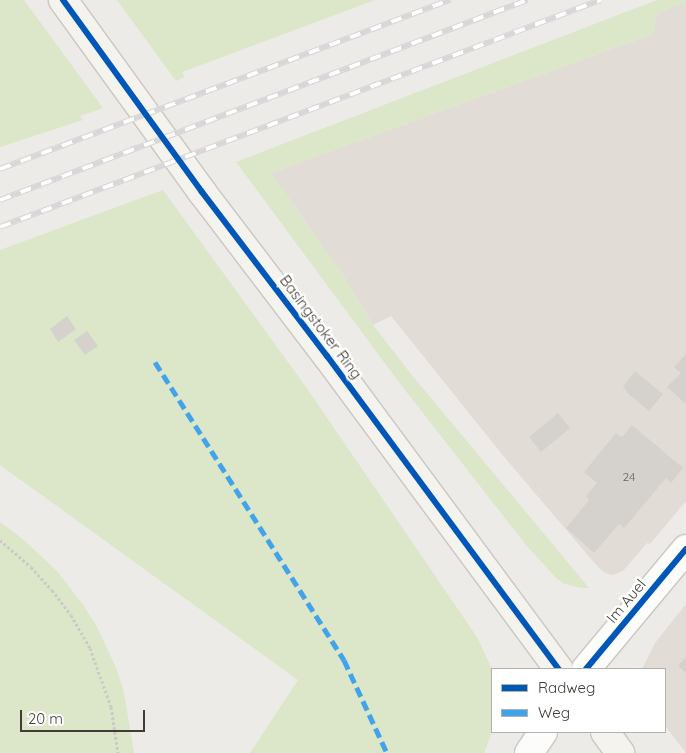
<!DOCTYPE html>
<html>
<head>
<meta charset="utf-8">
<style>
  body { margin:0 }
  #map { position:relative; width:686px; height:753px; overflow:hidden; background:#edebe7; font-family:Quicksand,sans-serif }
  div>[style] { position:absolute }
  .residential>* { inset:0; background:#e1dcd5 }
  .green>* { inset:0; background:#dce6c9 }
  .building>* { inset:0; background:#d5d2ce }
  .path>* { height:3px; margin-top:-1.5px; transform-origin:0; background:repeating-linear-gradient(90deg,#cccac6 0 2.5px,transparent 0 5px) }
  .roads { filter:drop-shadow(1px 0 #cac7c3) drop-shadow(-1px 0 #cac7c3) drop-shadow(0 1px #cac7c3) drop-shadow(0 -1px #cac7c3) }
  .street>* { height:28px; margin:-14px; padding:0 14px; transform-origin:14px; border-radius:14px; background:#fcfcfb }
  .secondary>* { height:28px; margin:-14px; padding:0 14px; transform-origin:14px; border-radius:14px; background:#f5f3ee }
  .rail>* { height:5.5px; margin-top:-2.75px; transform-origin:0; background:repeating-linear-gradient(90deg,#fff 0 11px,#d8d7d7 0 22px); box-sizing:border-box; border-block:1px solid #d8d7d7 }
  .quiet>* { height:5px; margin-top:-2.5px; transform-origin:0; background:repeating-linear-gradient(90deg,#3fa4eb 0 10px,transparent 0 15px) }
  .cycleway>* { height:6px; margin:-3px; padding:0 3px; transform-origin:3px; border-radius:3px; background:#0057b8 }
  span { translate:-50% -50%; white-space:nowrap; text-align:center; line-height:1.15; -webkit-text-stroke:5px #fff; paint-order:stroke }
  .number-label { font-size:12px; color:#68635d }
  .number-label span { -webkit-text-stroke-width:0 }
  .street-label { font-size:15px; color:#423c35 }
  .legend { position:absolute; left:491px; top:668px; width:175px; height:65px; box-sizing:border-box; background:#fff; border:1px solid #b3b1ae; margin:0; padding:6px 9px; list-style:none; font-size:15px; color:#423c35 }
  .legend li { display:flex; align-items:center; gap:10px; height:25px }
  .legend b { width:25px; border:1px solid #b3b1ae }
  .scale { position:absolute; left:20px; top:710px; width:125px; height:22px; box-sizing:border-box; border:2px solid #423c35; border-top:0; padding-left:6px; font-size:15px; line-height:18px; white-space:nowrap; color:#423c35; -webkit-text-stroke:4px #fff; paint-order:stroke }
</style>
</head>
<body>
<div id="map">
  <div class="residential">
    <i style="clip-path:polygon(686px 2px,686px 501px,650px 544px,647px 543px,623px 571px,613px 575px,605px 573px,598px 567px,505px 458px,391px 316px,373px 325px,341px 272px,271px 173px,653px 34px,657px 13px)"></i>
    <i style="clip-path:polygon(686px 604px,686px 753px,665px 726px,665px 669px,642px 669px,655px 643px)"></i>
  </div>
  <div class="green">
    <i style="clip-path:polygon(0 0,24px 0,103px 108px,80px 116px,83px 120px,0 147px)"></i>
    <i style="clip-path:polygon(117px 0,375px 0,182px 72px,185px 77px,176px 81px)"></i>
    <i style="clip-path:polygon(657px 0,686px 0,686px 2px,657px 13px,653px 34px,271px 173px,341px 272px,373px 325px,411px 374px,589px 588px,581px 588px,565px 584px,556px 578px,526px 545px,398px 381px,236px 162px)"></i>
    <i style="clip-path:polygon(163px 190px,306px 387px,477px 637px,492px 669px,492px 732px,484px 753px,250px 753px,298px 680px,0 465px,0 250px)"></i>
    <i style="clip-path:polygon(0 522px,24px 540px,57px 571px,84px 606px,97px 627px,117px 670px,124px 693px,134px 753px,0 753px)"></i>
  </div>
  <div class="building">
    <i style="clip-path:polygon(67px 316px,76px 329px,58px 342px,50px 329px)"></i>
    <i style="clip-path:polygon(87px 331px,98px 346px,85px 355px,74px 340px)"></i>
    <i style="clip-path:polygon(686px 354px,686px 404px,667px 387px,681px 373px,674px 367px)"></i>
    <i style="clip-path:polygon(635px 371px,663px 394px,649px 411px,627px 393px,623px 386px)"></i>
    <i style="clip-path:polygon(558px 413px,570px 428px,541px 452px,529px 437px)"></i>
    <i style="clip-path:polygon(632px 425px,683px 468px,671px 483px,666px 478px,624px 528px,619px 524px,594px 553px,566px 528px,589px 500px,586px 496px,597px 483px,584px 472px,616px 433px,622px 437px)"></i>
    <i style="clip-path:polygon(686px 657px,686px 673px,678px 666px)"></i>
  </div>
  <div class="path">
    <i style="left:0;top:540px;width:41px;rotate:41.1deg"></i>
    <i style="left:31px;top:567px;width:31px;rotate:48deg"></i>
    <i style="left:52px;top:590px;width:31px;rotate:53deg"></i>
    <i style="left:71px;top:615px;width:38px;rotate:60deg"></i>
    <i style="left:90px;top:648px;width:63px;rotate:70.4deg"></i>
    <i style="left:111px;top:707px;width:47px;rotate:81.3deg"></i>
  </div>
  <div class="roads">
    <div class="street">
      <i style="left:586px;top:669px;width:156px;rotate:-50.2deg"></i>
      <i style="left:529px;top:753px;width:25px;rotate:-56deg"></i>
    </div>
    <div class="secondary">
      <i style="left:63px;top:0;width:237px;rotate:54.1deg"></i>
      <i style="left:202px;top:192px;width:206px;rotate:52.7deg"></i>
      <i style="left:327px;top:356px;width:390px;rotate:53.5deg"></i>
      <i style="left:605px;top:732px;width:26px;rotate:54deg"></i>
    </div>
  </div>
  <div class="rail">
    <i style="left:0;top:169px;width:481px;rotate:-20.6deg"></i>
    <i style="left:0;top:200px;width:564px;rotate:-20.78deg"></i>
    <i style="left:0;top:227px;width:642px;rotate:-20.72deg"></i>
  </div>
  <div class="quiet">
    <i style="left:155px;top:362px;width:353px;rotate:57.6deg"></i>
    <i style="left:344px;top:660px;width:102px;rotate:65.2deg"></i>
  </div>
  <div class="cycleway">
    <i style="left:63px;top:0;width:237px;rotate:54.1deg"></i>
    <i style="left:202px;top:192px;width:206px;rotate:52.7deg"></i>
    <i style="left:327px;top:356px;width:390px;rotate:53.5deg"></i>
    <i style="left:586px;top:669px;width:156px;rotate:-50.2deg"></i>
  </div>
  <div class="number-label">
    <span style="left:629px;top:477px">24</span>
  </div>
  <div class="street-label">
    <span style="left:321px;top:327px;rotate:53deg">Basingstoker Ring</span>
    <span style="left:626px;top:601px;rotate:-50deg">Im Auel</span>
  </div>
  <ul class="legend">
  <li><b style="height:6px;background:#0057b8"></b>Radweg</li>
  <li><b style="height:6px;background:#3fa4eb"></b>Weg</li>
  </ul>
  <div class="scale">20 m</div>
</div>
</body>
</html>
